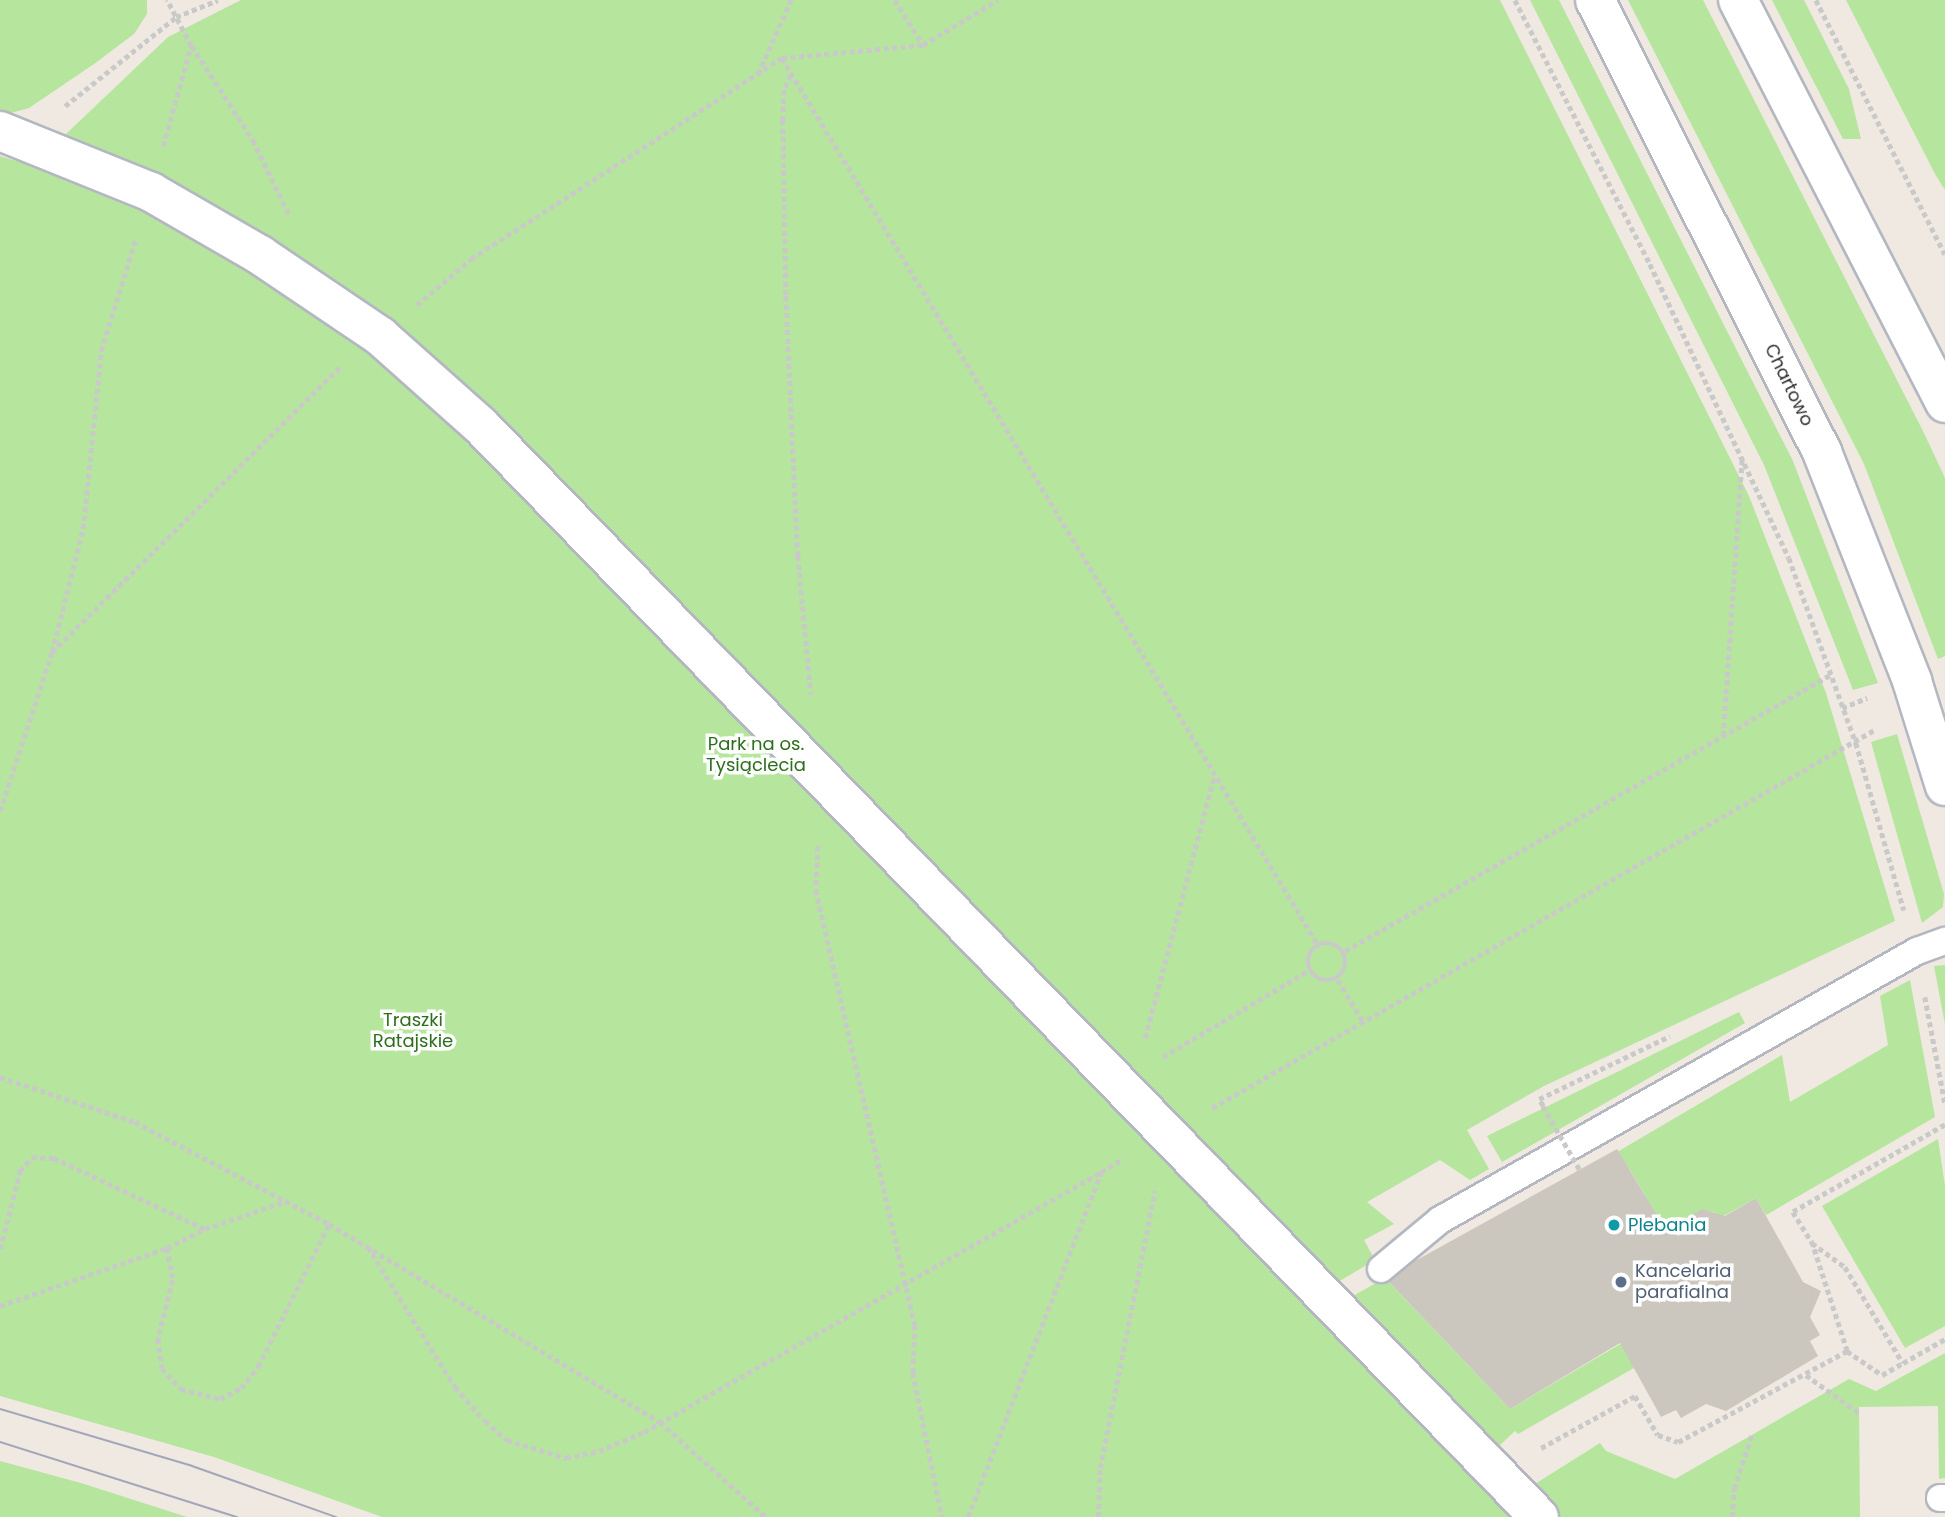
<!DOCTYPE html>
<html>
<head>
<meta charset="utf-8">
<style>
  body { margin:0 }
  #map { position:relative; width:1945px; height:1517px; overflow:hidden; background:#efe9e1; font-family:Poppins,sans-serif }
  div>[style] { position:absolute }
  .green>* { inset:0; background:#b6e59e }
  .building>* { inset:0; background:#cbc7bf }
  .path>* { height:4.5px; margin-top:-2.25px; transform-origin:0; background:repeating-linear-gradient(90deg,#c9c9c9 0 5px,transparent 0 8.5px) }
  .path>.ring { margin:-2.25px; padding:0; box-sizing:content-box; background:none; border:4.5px solid #c9c9c9; border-radius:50% }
  .roads { filter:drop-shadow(2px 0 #b4b7c1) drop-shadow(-2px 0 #b4b7c1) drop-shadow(0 2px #b4b7c1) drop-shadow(0 -2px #b4b7c1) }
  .lane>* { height:26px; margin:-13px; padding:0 13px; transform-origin:13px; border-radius:13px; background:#fff }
  .street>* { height:38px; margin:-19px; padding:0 19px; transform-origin:19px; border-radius:19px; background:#fff }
  .secondary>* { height:38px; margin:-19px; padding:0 19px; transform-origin:19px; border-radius:19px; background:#fff }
  .tram>* { height:2px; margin:-1px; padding:0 1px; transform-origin:1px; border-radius:1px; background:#a3a6b8 }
  .path-bridge>* { height:4.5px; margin-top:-2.25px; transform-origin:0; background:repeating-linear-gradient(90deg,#c9c9c9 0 5px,transparent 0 8.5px) }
  .dots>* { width:19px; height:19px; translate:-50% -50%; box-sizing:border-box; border:4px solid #fff; border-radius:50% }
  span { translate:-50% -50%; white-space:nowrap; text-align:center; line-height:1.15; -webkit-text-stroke:7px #fff; paint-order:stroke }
  .street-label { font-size:18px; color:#2e2e2e }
  .park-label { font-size:18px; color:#2c6e1b }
  .culture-label { font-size:18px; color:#0d838f }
  .left { translate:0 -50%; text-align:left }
  .service-label { font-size:18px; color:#4e5e75 }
</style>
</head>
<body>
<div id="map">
  <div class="green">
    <i style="clip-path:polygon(0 0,147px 0,147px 14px,134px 34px,94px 64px,29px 108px,0 116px)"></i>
    <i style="clip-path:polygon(241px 0,1500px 0,1749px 496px,1826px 693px,1895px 921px,1544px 1086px,1467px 1130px,1489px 1169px,1470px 1180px,1440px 1160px,1367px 1202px,1394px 1224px,1364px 1240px,1375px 1260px,1338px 1282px,1353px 1296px,1385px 1278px,1510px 1409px,1634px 1336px,1634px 1368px,1518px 1434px,1515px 1431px,1499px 1446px,1535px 1484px,1600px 1443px,1606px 1451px,1675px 1479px,1849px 1379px,1876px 1391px,1945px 1353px,1945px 1478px,1939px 1479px,1938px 1406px,1859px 1407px,1860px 1517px,382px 1517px,214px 1457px,0 1396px,0 156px,16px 161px,66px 134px,168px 37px)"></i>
    <i style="clip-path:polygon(1530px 0,1559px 0,1793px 461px,1878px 683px,1853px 690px,1764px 465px)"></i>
    <i style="clip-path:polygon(1628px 0,1703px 0,1924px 433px,1945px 478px,1945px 656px,1938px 659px,1864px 464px)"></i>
    <i style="clip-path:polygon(1772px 0,1804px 0,1849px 89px,1861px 139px,1843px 139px)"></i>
    <i style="clip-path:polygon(1846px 0,1945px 0,1945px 190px,1935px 174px)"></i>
    <i style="clip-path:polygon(1897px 734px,1944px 894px,1943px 907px,1922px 923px,1871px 742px)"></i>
    <i style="clip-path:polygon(1945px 965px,1945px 1024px,1934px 966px)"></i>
    <i style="clip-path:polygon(1910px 980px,1935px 1117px,1766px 1215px,1756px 1198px,1720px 1218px,1714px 1212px,1699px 1211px,1687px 1221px,1673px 1261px,1645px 1195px,1630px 1170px,1612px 1155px,1782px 1055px,1790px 1102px,1888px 1045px,1880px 996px)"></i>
    <i style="clip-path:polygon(1739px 1012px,1745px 1023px,1502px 1162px,1487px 1136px)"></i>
    <i style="clip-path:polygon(1938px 1139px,1945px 1186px,1945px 1326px,1905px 1348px,1822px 1206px)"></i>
    <i style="clip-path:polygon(0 1461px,81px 1483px,187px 1517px,0 1517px)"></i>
  </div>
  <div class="building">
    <i style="clip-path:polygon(1617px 1149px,1666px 1230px,1702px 1209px,1725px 1216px,1756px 1198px,1803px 1282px,1821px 1291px,1810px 1317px,1820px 1335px,1810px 1341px,1818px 1356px,1726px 1411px,1706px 1404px,1681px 1418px,1676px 1410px,1661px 1417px,1620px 1343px,1510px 1409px,1389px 1282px,1415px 1261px)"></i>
  </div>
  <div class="path">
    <i style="left:895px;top:0;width:53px;rotate:58.1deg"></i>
    <i style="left:1515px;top:0;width:297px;rotate:62.9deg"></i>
    <i style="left:1650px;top:264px;width:325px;rotate:64.7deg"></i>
    <i style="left:1789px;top:558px;width:197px;rotate:70.1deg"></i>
    <i style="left:1856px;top:743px;width:174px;rotate:74deg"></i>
    <i style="left:1816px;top:0;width:285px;rotate:63.1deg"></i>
    <i style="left:192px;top:46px;width:112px;rotate:57deg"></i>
    <i style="left:253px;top:140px;width:82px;rotate:64.1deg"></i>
    <i style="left:782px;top:58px;width:1034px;rotate:58.85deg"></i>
    <i style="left:758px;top:74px;width:81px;rotate:-66deg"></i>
    <i style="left:791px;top:75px;width:17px;rotate:115deg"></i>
    <i style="left:784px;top:90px;width:30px;rotate:92deg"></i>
    <i style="left:783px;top:120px;width:176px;rotate:89deg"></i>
    <i style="left:786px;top:296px;width:260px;rotate:87.4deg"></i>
    <i style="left:798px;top:556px;width:139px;rotate:84.6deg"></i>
    <i style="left:65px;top:106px;width:142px;rotate:-38.7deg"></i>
    <i style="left:176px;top:17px;width:45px;rotate:-22deg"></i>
    <i style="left:163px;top:146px;width:104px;rotate:-74.4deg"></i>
    <i style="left:191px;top:46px;width:52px;rotate:-117.6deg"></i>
    <i style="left:417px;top:305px;width:71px;rotate:-40.4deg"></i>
    <i style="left:471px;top:259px;width:370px;rotate:-32.9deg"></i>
    <i style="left:782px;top:58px;width:142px;rotate:-5.3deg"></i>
    <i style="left:923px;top:45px;width:87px;rotate:-31deg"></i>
    <i style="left:52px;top:652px;width:405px;rotate:-44.7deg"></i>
    <i style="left:1842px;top:708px;width:27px;rotate:-22deg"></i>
    <i style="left:1723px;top:736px;width:277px;rotate:-86.1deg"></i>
    <i style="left:0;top:811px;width:167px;rotate:-71.9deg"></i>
    <i style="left:52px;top:652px;width:127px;rotate:-75.9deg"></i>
    <i style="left:83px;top:529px;width:179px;rotate:-84.2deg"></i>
    <i style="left:101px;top:351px;width:118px;rotate:-72.8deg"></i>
    <i style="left:818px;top:846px;width:44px;rotate:92.6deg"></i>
    <i style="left:816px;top:890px;width:446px;rotate:77.2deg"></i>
    <i style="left:915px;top:1325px;width:48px;rotate:92.4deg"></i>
    <i style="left:913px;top:1373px;width:147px;rotate:78.6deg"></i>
    <i class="ring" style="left:1308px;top:943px;width:33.5px;height:33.5px"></i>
    <i style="left:1345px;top:951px;width:558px;rotate:-29.64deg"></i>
    <i style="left:1338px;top:980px;width:50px;rotate:58.8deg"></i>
    <i style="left:1925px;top:997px;width:108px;rotate:79.3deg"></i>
    <i style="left:1145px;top:1038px;width:271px;rotate:-75.2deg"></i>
    <i style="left:1163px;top:1057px;width:169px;rotate:-30.7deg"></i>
    <i style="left:0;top:1077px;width:142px;rotate:18.4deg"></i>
    <i style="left:135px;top:1122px;width:219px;rotate:27.7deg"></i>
    <i style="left:329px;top:1224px;width:386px;rotate:30.9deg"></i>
    <i style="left:660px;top:1422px;width:142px;rotate:41.9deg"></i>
    <i style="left:1543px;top:1106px;width:8px;rotate:-120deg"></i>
    <i style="left:1539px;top:1099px;width:145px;rotate:-25.7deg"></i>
    <i style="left:1212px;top:1108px;width:765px;rotate:-29.72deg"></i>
    <i style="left:1945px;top:1125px;width:175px;rotate:150.2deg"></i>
    <i style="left:1793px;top:1212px;width:36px;rotate:58deg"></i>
    <i style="left:1812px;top:1243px;width:41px;rotate:36deg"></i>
    <i style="left:1845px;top:1267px;width:112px;rotate:58.9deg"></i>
    <i style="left:1903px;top:1363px;width:48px;rotate:-29.7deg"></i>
    <i style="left:368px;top:1247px;width:165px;rotate:58.1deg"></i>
    <i style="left:455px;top:1387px;width:45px;rotate:48.6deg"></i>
    <i style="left:485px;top:1421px;width:29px;rotate:41deg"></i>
    <i style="left:507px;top:1440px;width:62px;rotate:17deg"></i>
    <i style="left:566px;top:1458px;width:34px;rotate:-12deg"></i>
    <i style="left:599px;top:1451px;width:49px;rotate:-22.9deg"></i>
    <i style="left:644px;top:1432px;width:524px;rotate:-29.6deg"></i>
    <i style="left:167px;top:1248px;width:33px;rotate:79deg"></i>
    <i style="left:173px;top:1280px;width:61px;rotate:104.3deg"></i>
    <i style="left:158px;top:1339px;width:29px;rotate:82deg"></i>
    <i style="left:162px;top:1368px;width:28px;rotate:48deg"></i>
    <i style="left:181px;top:1389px;width:40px;rotate:14.4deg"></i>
    <i style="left:220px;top:1399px;width:24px;rotate:-28deg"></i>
    <i style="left:241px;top:1388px;width:27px;rotate:-51deg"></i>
    <i style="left:258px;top:1367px;width:160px;rotate:-63.6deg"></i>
    <i style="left:0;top:1249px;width:81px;rotate:-75.6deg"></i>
    <i style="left:20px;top:1171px;width:18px;rotate:-49deg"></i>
    <i style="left:32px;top:1157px;width:22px;rotate:3deg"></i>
    <i style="left:54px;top:1158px;width:167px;rotate:25.2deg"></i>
    <i style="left:0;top:1306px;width:177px;rotate:-19.2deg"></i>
    <i style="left:167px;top:1248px;width:42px;rotate:-26.6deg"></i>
    <i style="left:205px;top:1229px;width:86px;rotate:-19.1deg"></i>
    <i style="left:1847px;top:1351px;width:42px;rotate:34.4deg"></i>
    <i style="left:1882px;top:1375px;width:24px;rotate:-30deg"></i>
    <i style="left:1806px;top:1375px;width:65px;rotate:35.6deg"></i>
    <i style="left:1541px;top:1448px;width:107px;rotate:-29deg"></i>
    <i style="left:1635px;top:1396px;width:45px;rotate:59.5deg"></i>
    <i style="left:1658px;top:1435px;width:21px;rotate:19deg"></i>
    <i style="left:1678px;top:1442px;width:192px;rotate:-28.3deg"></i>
    <i style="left:1847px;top:1351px;width:114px;rotate:-108deg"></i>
    <i style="left:968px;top:1517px;width:370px;rotate:-68.9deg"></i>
    <i style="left:1101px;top:1172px;width:26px;rotate:-31deg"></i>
    <i style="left:1098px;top:1517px;width:49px;rotate:-87.7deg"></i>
    <i style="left:1100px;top:1468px;width:283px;rotate:-78.8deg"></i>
    <i style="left:1732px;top:1517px;width:28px;rotate:-86deg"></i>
    <i style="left:1734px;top:1489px;width:58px;rotate:-71.9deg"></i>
  </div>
  <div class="roads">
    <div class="lane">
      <i style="left:1381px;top:1269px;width:77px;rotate:-39.7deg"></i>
      <i style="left:1440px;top:1220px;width:548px;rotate:-29.42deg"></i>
      <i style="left:1917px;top:951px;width:30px;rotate:-20deg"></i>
      <i style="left:1940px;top:1498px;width:5px"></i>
    </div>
    <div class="street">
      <i style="left:0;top:131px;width:163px;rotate:22deg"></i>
      <i style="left:151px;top:192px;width:126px;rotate:30deg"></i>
      <i style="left:260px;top:255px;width:145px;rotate:34deg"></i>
      <i style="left:380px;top:336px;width:134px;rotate:41.7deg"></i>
      <i style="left:480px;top:425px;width:1521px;rotate:45.88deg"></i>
    </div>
    <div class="secondary">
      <i style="left:1595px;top:0;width:506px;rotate:63.33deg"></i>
      <i style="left:1822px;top:452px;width:246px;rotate:68.5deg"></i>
      <i style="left:1912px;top:681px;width:110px;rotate:72.6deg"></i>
      <i style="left:1738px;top:0;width:453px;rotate:62.8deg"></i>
    </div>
  </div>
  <div class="tram">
    <i style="left:0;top:1409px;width:200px;rotate:16.5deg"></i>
    <i style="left:192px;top:1466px;width:153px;rotate:19.5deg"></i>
    <i style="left:0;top:1442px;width:249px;rotate:17.6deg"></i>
  </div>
  <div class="path-bridge">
    <i style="left:1543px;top:1106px;width:74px;rotate:60deg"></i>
  </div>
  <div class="dots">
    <i style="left:1614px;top:1225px;background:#0f9aa8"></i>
    <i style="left:1621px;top:1282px;background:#5c6f8a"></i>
  </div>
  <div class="street-label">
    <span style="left:1789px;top:385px;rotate:64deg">Chartowo</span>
  </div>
  <div class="park-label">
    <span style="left:756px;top:755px">Park na os.<br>Tysiąclecia</span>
    <span style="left:413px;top:1031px">Traszki<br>Ratajskie</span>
  </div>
  <div class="culture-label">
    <span class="left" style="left:1628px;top:1225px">Plebania</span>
  </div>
  <div class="service-label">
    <span class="left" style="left:1635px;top:1282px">Kancelaria<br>parafialna</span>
  </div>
</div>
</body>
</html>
